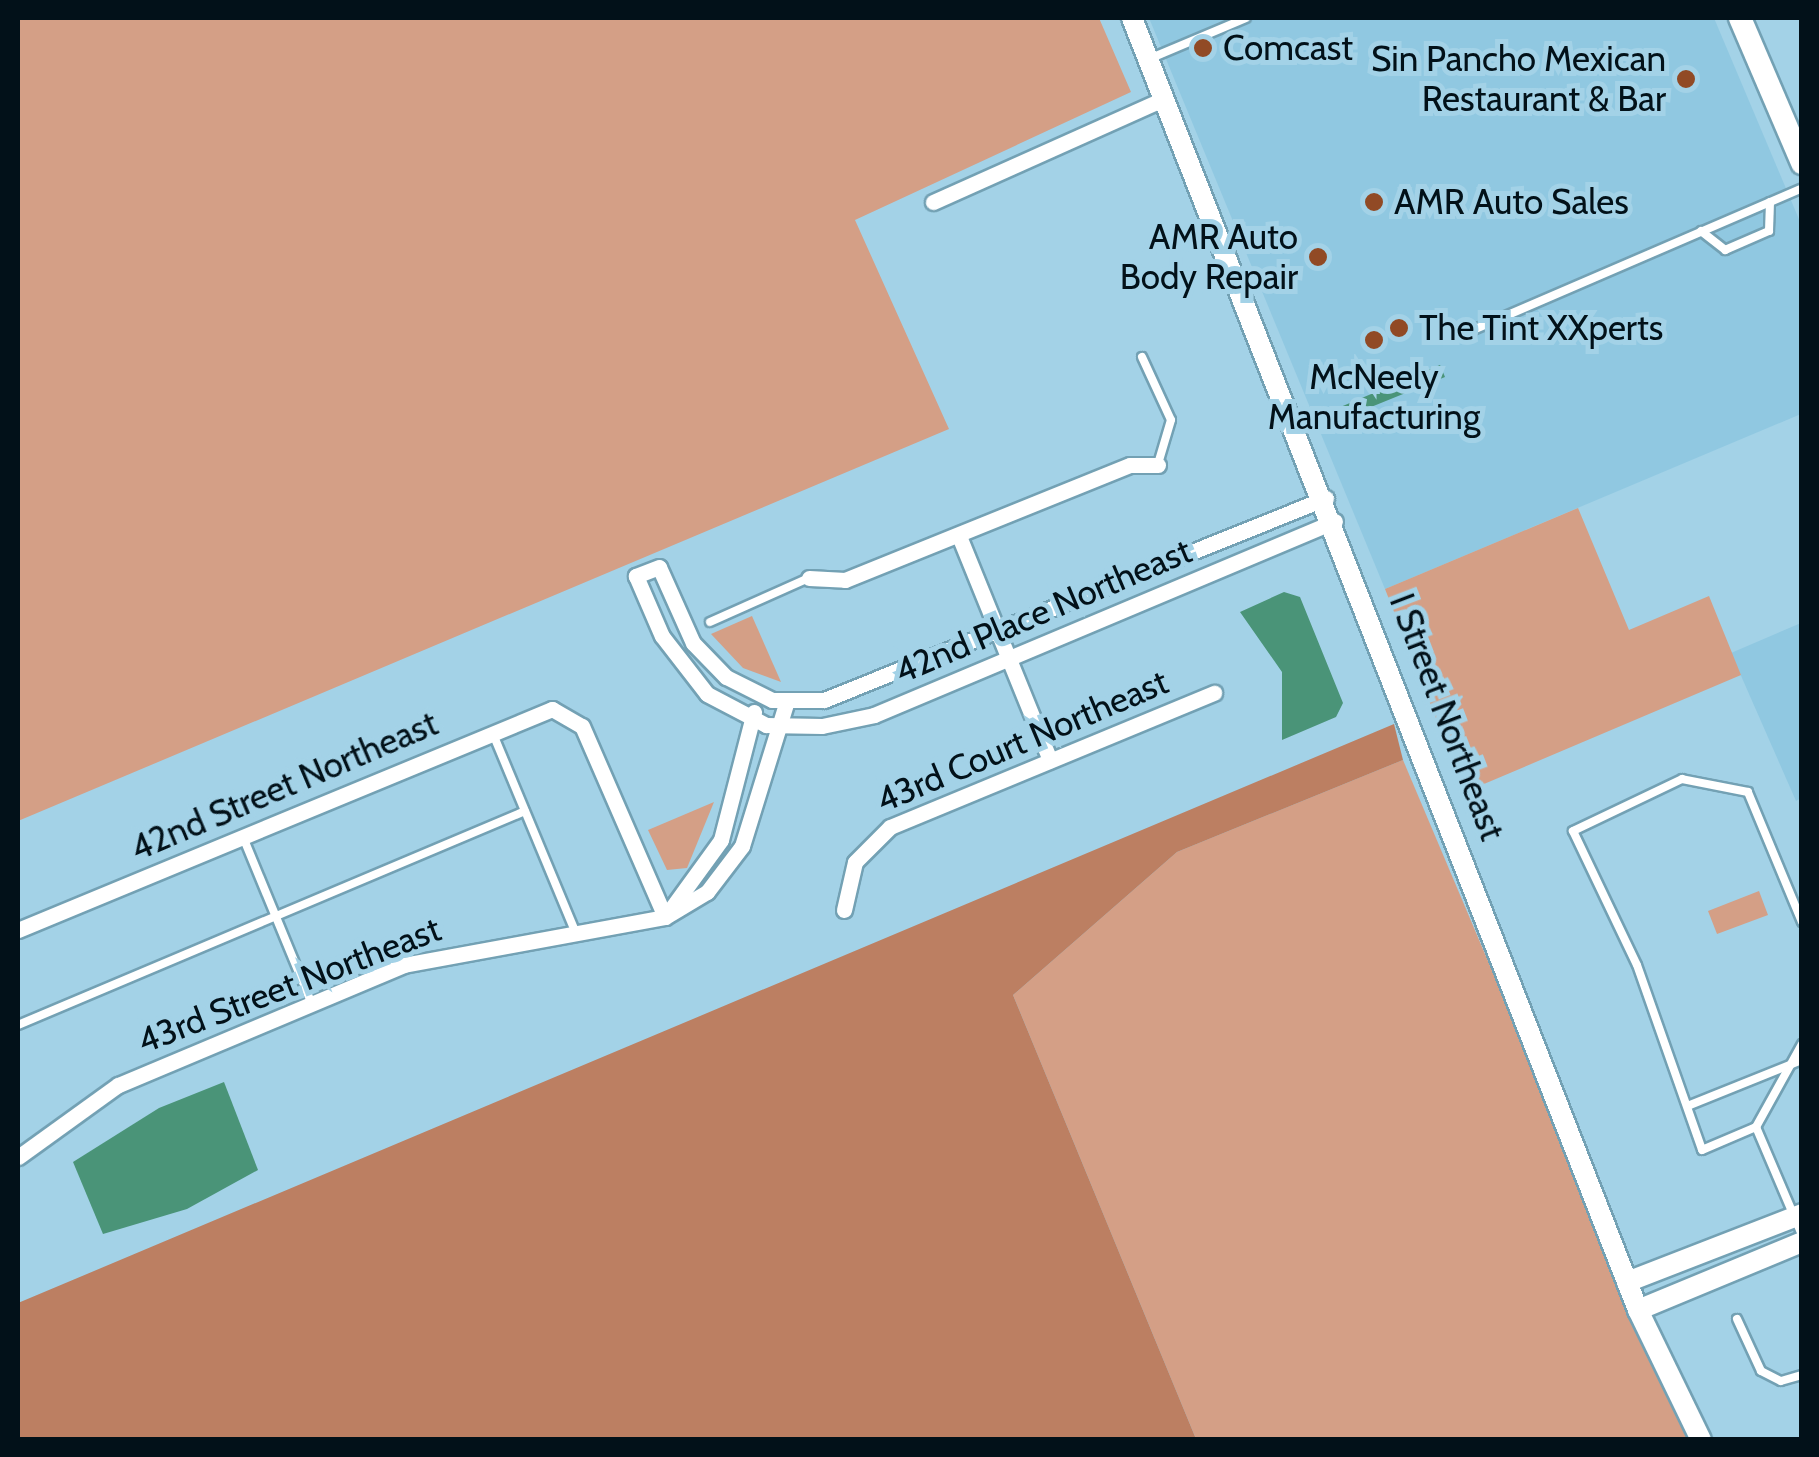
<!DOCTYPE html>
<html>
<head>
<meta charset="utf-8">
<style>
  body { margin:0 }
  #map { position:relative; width:1819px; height:1457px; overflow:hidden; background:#a3d2e7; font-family:Cabin,sans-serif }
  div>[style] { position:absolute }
  .built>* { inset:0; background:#90c8e1 }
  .green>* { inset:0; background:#d49f86 }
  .forest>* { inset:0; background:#bc7f62 }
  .water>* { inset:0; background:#4a9478 }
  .roads { filter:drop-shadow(2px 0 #73a1b4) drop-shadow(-2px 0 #73a1b4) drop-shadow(0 2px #73a1b4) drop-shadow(0 -2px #73a1b4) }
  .service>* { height:8px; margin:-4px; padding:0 4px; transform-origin:4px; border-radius:4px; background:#fff }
  .minor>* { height:15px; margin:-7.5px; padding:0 7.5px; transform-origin:7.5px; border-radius:7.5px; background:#fff }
  .tertiary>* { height:20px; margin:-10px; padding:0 10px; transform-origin:10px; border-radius:10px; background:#fff }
  .secondary>* { height:22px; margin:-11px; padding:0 11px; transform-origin:11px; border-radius:11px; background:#fff }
  .dots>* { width:28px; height:28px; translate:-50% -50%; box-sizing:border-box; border:5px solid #a3d2e7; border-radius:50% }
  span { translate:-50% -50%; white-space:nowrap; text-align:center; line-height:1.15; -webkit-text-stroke:10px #a3d2e7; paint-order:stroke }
  .poi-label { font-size:35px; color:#021119 }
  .left { translate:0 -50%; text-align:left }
  .right { translate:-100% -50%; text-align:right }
  .street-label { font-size:35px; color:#021119 }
  .frame { position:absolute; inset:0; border:20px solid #021119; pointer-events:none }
</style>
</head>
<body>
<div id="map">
  <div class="built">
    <i style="clip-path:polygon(1149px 18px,1714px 18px,1801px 224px,1801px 414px,1385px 589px)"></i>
    <i style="clip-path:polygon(1801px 623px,1801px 798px,1796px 801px,1731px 653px)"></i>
  </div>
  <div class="green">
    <i style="clip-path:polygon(18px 18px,1099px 18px,1131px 92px,855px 220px,949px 429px,18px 821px)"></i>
    <i style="clip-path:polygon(1578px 508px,1629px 630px,1709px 596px,1741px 675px,1465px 792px,1385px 589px)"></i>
    <i style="clip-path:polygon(752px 616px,781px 682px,743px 668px,711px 634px)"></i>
    <i style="clip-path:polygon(1403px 760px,1690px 1439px,1196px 1439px,1013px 995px,1177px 852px)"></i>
    <i style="clip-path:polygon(714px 802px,687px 868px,667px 870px,648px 830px)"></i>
    <i style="clip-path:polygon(1759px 891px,1768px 915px,1717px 934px,1708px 911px)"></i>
  </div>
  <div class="forest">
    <i style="clip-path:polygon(1394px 724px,1403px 760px,1177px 852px,1013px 995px,1196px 1439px,18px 1439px,18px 1303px)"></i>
  </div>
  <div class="water">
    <i style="clip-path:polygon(1440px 365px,1445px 377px,1339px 420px,1338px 408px)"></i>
    <i style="clip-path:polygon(1284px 592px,1300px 597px,1343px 703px,1336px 717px,1282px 740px,1282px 672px,1240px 612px)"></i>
    <i style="clip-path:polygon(224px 1082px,258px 1170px,187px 1209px,103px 1234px,73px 1162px,159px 1108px)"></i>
  </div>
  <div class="roads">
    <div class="service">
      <i style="left:1149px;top:59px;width:105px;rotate:-22.9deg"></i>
      <i style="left:1701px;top:231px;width:31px;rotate:38deg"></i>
      <i style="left:1725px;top:250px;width:48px;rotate:-23.4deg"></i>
      <i style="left:1769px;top:231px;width:29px;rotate:-88deg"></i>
      <i style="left:1473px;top:330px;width:358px;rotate:-23.3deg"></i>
      <i style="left:1142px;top:357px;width:69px;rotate:65.3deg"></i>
      <i style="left:1171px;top:420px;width:46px;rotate:106.5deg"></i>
      <i style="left:710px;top:622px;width:108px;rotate:-24deg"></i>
      <i style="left:493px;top:734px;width:216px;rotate:67.4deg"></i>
      <i style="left:243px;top:837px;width:181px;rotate:67.6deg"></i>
      <i style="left:1802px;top:922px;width:141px;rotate:-112.6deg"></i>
      <i style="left:1748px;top:792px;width:67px;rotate:-168.9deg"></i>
      <i style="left:1682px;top:779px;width:121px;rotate:154.5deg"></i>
      <i style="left:1573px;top:831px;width:148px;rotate:64.5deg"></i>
      <i style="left:1637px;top:965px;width:196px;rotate:70.6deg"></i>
      <i style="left:1702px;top:1150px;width:59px;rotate:-23.1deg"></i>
      <i style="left:1756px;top:1127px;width:95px;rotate:-61deg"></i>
      <i style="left:18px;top:1025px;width:550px;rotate:-22.88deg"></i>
      <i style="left:1690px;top:1105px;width:121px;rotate:-21.9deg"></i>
      <i style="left:1756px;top:1127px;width:117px;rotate:66.9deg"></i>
      <i style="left:1737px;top:1319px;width:57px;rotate:65.2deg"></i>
      <i style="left:1761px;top:1371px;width:22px;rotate:27deg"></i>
      <i style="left:1781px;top:1381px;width:22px;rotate:-16deg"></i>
    </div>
    <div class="minor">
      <i style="left:933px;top:202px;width:254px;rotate:-24.1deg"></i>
      <i style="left:1326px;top:498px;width:541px;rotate:158.08deg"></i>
      <i style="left:824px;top:700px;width:52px;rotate:180deg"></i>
      <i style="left:772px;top:700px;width:51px;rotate:-153.4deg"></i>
      <i style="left:726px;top:677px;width:47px;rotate:-134.1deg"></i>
      <i style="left:693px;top:643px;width:83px;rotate:-114.1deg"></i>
      <i style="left:659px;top:567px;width:25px;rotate:159deg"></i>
      <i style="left:636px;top:576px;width:65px;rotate:66.6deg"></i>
      <i style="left:662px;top:636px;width:73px;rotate:52.2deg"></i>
      <i style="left:707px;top:694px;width:67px;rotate:27.7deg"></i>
      <i style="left:766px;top:725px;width:56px;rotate:1deg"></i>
      <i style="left:822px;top:726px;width:53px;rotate:-11.9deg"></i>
      <i style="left:874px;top:715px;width:500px;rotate:-22.82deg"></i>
      <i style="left:959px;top:536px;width:242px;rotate:67.9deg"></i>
      <i style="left:809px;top:578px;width:36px;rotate:3deg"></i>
      <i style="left:845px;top:580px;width:307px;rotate:-22deg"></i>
      <i style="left:1130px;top:465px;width:28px"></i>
      <i style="left:754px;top:712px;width:132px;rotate:104.5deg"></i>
      <i style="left:721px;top:840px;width:95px;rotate:126deg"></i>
      <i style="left:665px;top:917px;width:49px;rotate:-30.8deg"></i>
      <i style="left:707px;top:892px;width:58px;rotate:-52.7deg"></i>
      <i style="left:742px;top:846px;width:152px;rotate:-72.8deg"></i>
      <i style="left:844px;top:910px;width:49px;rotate:-77.1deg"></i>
      <i style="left:855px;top:862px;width:49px;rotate:-45deg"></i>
      <i style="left:890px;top:827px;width:351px;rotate:-22.5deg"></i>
      <i style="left:18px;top:930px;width:578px;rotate:-22.48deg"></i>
      <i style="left:552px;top:709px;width:34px;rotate:30deg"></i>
      <i style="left:582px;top:726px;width:208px;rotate:66.5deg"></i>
      <i style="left:665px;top:917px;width:265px;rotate:169.6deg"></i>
      <i style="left:404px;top:965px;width:310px;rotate:157.2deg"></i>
      <i style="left:118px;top:1085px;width:123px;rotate:144.2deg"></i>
    </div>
    <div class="tertiary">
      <i style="left:1132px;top:18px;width:1388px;rotate:68.61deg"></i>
      <i style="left:1638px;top:1310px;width:144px;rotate:64.1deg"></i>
      <i style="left:1627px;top:1282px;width:188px;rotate:-21.2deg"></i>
      <i style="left:1638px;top:1310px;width:178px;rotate:-22.5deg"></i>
    </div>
    <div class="secondary">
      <i style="left:1740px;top:18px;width:158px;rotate:66.8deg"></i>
    </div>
  </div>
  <div class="dots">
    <i style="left:1203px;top:48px;background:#914a25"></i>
    <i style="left:1686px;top:79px;background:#914a25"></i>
    <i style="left:1374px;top:202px;background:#914a25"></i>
    <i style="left:1318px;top:257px;background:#914a25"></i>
    <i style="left:1399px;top:328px;background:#914a25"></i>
    <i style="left:1374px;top:340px;background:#914a25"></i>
  </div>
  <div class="poi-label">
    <span class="left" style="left:1223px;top:48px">Comcast</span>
    <span class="right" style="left:1666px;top:79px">Sin Pancho Mexican<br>Restaurant &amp; Bar</span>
    <span class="left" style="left:1394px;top:202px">AMR Auto Sales</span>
    <span class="right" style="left:1298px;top:257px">AMR Auto<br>Body Repair</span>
    <span class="left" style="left:1419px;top:328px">The Tint XXperts</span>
    <span style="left:1374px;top:397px">McNeely<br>Manufacturing</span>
  </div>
  <div class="street-label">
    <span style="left:1043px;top:611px;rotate:-23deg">42nd Place Northeast</span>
    <span style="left:1447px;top:717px;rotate:69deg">I Street Northeast</span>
    <span style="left:1022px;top:741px;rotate:-23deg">43rd Court Northeast</span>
    <span style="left:284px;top:786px;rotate:-23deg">42nd Street Northeast</span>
    <span style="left:289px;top:985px;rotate:-21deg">43rd Street Northeast</span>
  </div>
  <div class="frame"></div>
</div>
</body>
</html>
